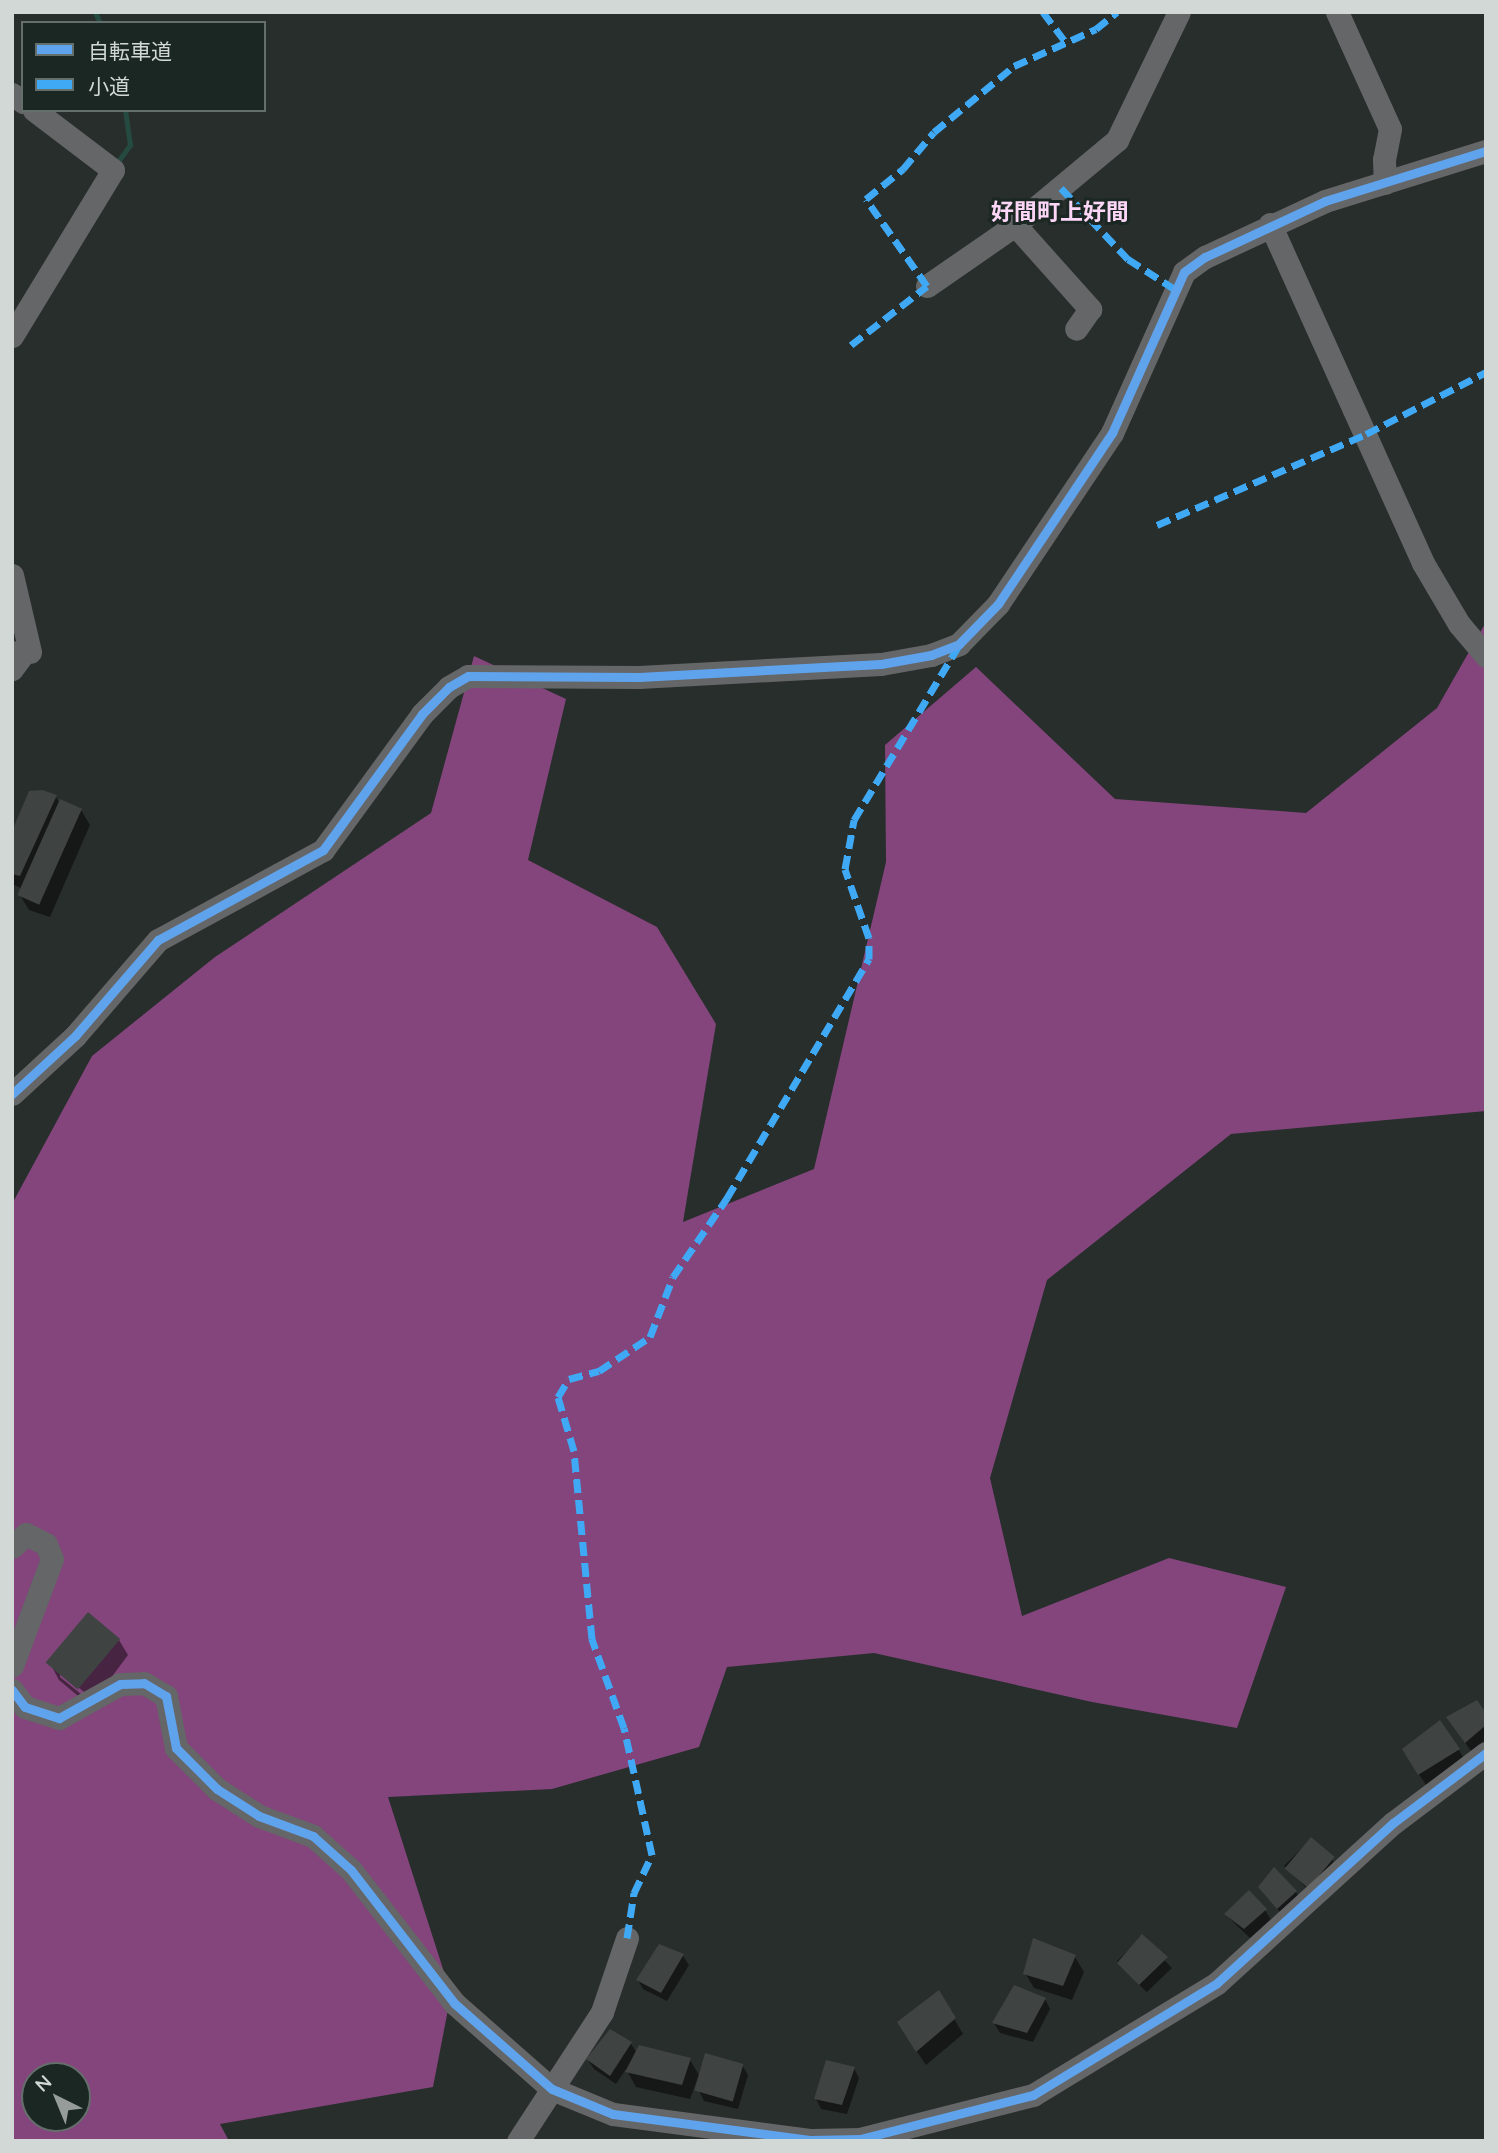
<!DOCTYPE html>
<html>
<head>
<meta charset="utf-8">
<style>
  body { margin:0 }
  #map { position:relative; width:1498px; height:2153px; overflow:hidden; background:#282e2c; font-family:Quicksand,"Noto Sans JP",sans-serif }
  div>[style] { position:absolute }
  .forest>* { inset:0; background:#83457c }
  .shadow>* { inset:0; background:#0007; transform-origin:0 0 }
  .stream>* { height:5px; margin:-2.5px; padding:0 2.5px; transform-origin:2.5px; border-radius:2.5px; background:#254b41 }
  .building>* { inset:0; background:#3f4442; transform-origin:0 0 }
  .minor>* { height:23px; margin:-11.5px; padding:0 11.5px; transform-origin:11.5px; border-radius:11.5px; background:#656667 }
  .quiet>* { height:7px; margin-top:-3.5px; transform-origin:0; background:repeating-linear-gradient(90deg,#3fa9f5 0 14px,transparent 0 21px) }
  .cycleway>* { height:9px; margin:-4.5px; padding:0 4.5px; transform-origin:4.5px; border-radius:4.5px; background:#60a3ed }
  span { translate:-50% -50%; white-space:nowrap; text-align:center; line-height:1.15; -webkit-text-stroke:6px #1b2723; paint-order:stroke }
  .quarter-label { font-size:23px; color:#fcd6f6; font-weight:700 }
  .frame { position:absolute; inset:0; border:14px solid #d1d8d6; pointer-events:none }
  .legend { position:absolute; left:21px; top:21px; width:245px; height:91px; box-sizing:border-box; background:#1b2723; border:2px solid #646e6b; margin:0; padding:9px 12px; list-style:none; font-size:21px; color:#d1d8d6 }
  .legend li { display:flex; align-items:center; gap:14px; height:35px }
  .legend b { width:35px; border:2px solid #646e6b }
  .north { position:absolute; left:21px; top:2062px; width:70px; height:70px; box-sizing:border-box; background:#1b2723; border:2px solid #646e6b; border-radius:50%; rotate:317deg; font-size:19px; font-weight:700; line-height:28px; text-align:center; color:#d1d8d6 }
  .north::after { content:''; display:block; margin:auto; width:24px; height:32px; background:#969c9a; clip-path:polygon(50% 0,100% 100%,50% 72%,0 100%) }
</style>
</head>
<body>
<div id="map">
  <div class="forest">
    <div style="clip-path:polygon(evenodd,1486px 622px,1486px 1111px,1231px 1134px,1047px 1280px,990px 1478px,1022px 1616px,1169px 1558px,1286px 1587px,1237px 1728px,1092px 1702px,874px 1653px,727px 1667px,699px 1747px,552px 1789px,388px 1797px,451px 1994px,433px 2087px,220px 2124px,229px 2141px,12px 2141px,12px 1204px,92px 1056px,215px 957px,431px 813px,474px 656px,566px 699px,528px 860px,657px 927px,716px 1024px,683px 1222px,814px 1169px,886px 862px,885px 745px,976px 667px,1115px 799px,1306px 813px,1437px 708px,1486px 622px,35px 2076px,77px 2076px,77px 2118px,35px 2118px,35px 2076px)"></div>
  </div>
  <div class="shadow">
    <div style="clip-path:polygon(56px 797px,60px 804px,81px 810px,90px 825px,50px 917px,29px 910px,20px 895px,23px 889px,12px 884px,12px 833px)"></div>
    <div style="clip-path:polygon(evenodd,119px 1640px,128px 1655px,90px 1706px,59px 1680px,51px 1665px,119px 1640px,60px 1672px,89px 1696px,87px 1699px,60px 1677px,60px 1672px)"></div>
    <div style="clip-path:polygon(1486px 1716px,1486px 1739px,1471px 1751px,1448px 1718px)"></div>
    <div style="clip-path:polygon(1459px 1750px,1467px 1764px,1428px 1788px,1413px 1765px)"></div>
    <div style="left:1311px;top:1839px;width:41px;height:38px;rotate:45deg"></div>
    <div style="clip-path:polygon(1260px 1888px,1296px 1892px,1302px 1901px,1284px 1917px)"></div>
    <div style="clip-path:polygon(1265px 1910px,1271px 1920px,1250px 1938px,1226px 1915px)"></div>
    <div style="left:1142px;top:1937px;width:43px;height:35px;rotate:46deg"></div>
    <div style="clip-path:polygon(659px 1946px,683px 1956px,689px 1965px,667px 2001px,643px 1989px,638px 1980px)"></div>
    <div style="clip-path:polygon(1075px 1957px,1084px 1972px,1072px 2000px,1034px 1988px,1025px 1973px)"></div>
    <div style="clip-path:polygon(939px 1993px,963px 2034px,926px 2065px,908px 2038px)"></div>
    <div style="clip-path:polygon(1045px 1999px,1050px 2009px,1033px 2042px,1000px 2033px,994px 2023px)"></div>
    <div style="clip-path:polygon(610px 2032px,631px 2044px,637px 2053px,690px 2060px,699px 2075px,690px 2099px,636px 2087px,626px 2069px,616px 2084px,594px 2069px,588px 2060px)"></div>
    <div style="clip-path:polygon(742px 2065px,748px 2075px,738px 2109px,704px 2101px,699px 2091px)"></div>
    <div style="clip-path:polygon(854px 2068px,859px 2078px,847px 2114px,821px 2109px,816px 2099px)"></div>
  </div>
  <div class="stream">
    <div style="left:95px;top:12px;width:12px;rotate:66deg"></div>
    <div style="left:119px;top:160px;width:19px;rotate:-54deg"></div>
    <div style="left:130px;top:145px;width:35px;rotate:-98deg"></div>
  </div>
  <div class="building">
    <div style="clip-path:polygon(42px 790px,57px 795px,20px 876px,12px 874px,12px 831px,29px 791px)"></div>
    <div style="left:60px;top:799px;width:24px;height:105px;rotate:24deg"></div>
    <div style="left:88px;top:1612px;width:42px;height:66px;rotate:40deg"></div>
    <div style="clip-path:polygon(1477px 1700px,1486px 1713px,1486px 1725px,1465px 1743px,1446px 1717px)"></div>
    <div style="clip-path:polygon(1440px 1720px,1460px 1749px,1418px 1775px,1402px 1749px)"></div>
    <div style="left:1311px;top:1837px;width:31px;height:41px;rotate:40deg"></div>
    <div style="clip-path:polygon(1274px 1867px,1297px 1891px,1277px 1909px,1258px 1887px)"></div>
    <div style="clip-path:polygon(1249px 1890px,1267px 1909px,1244px 1929px,1224px 1914px)"></div>
    <div style="clip-path:polygon(1142px 1934px,1168px 1957px,1139px 1985px,1117px 1963px)"></div>
    <div style="clip-path:polygon(1033px 1938px,1076px 1955px,1063px 1986px,1023px 1974px)"></div>
    <div style="clip-path:polygon(659px 1944px,684px 1954px,661px 1993px,636px 1980px)"></div>
    <div style="clip-path:polygon(1014px 1985px,1046px 1998px,1027px 2033px,992px 2023px)"></div>
    <div style="clip-path:polygon(939px 1990px,956px 2018px,916px 2052px,897px 2022px)"></div>
    <div style="clip-path:polygon(610px 2029px,632px 2042px,610px 2076px,586px 2059px)"></div>
    <div style="clip-path:polygon(639px 2045px,691px 2058px,682px 2085px,625px 2072px)"></div>
    <div style="left:705px;top:2053px;width:40px;height:39px;rotate:16deg"></div>
    <div style="clip-path:polygon(826px 2060px,855px 2067px,842px 2105px,814px 2099px)"></div>
  </div>
  <div class="minor">
    <div style="left:1337px;top:12px;width:128px;rotate:65.6deg"></div>
    <div style="left:1390px;top:129px;width:31px;rotate:101deg"></div>
    <div style="left:1384px;top:159px;width:24px;rotate:88deg"></div>
    <div style="left:12px;top:94px;width:14px;rotate:36deg"></div>
    <div style="left:1270px;top:224px;width:372px;rotate:65.7deg"></div>
    <div style="left:1423px;top:563px;width:71px;rotate:59.5deg"></div>
    <div style="left:1459px;top:624px;width:42px;rotate:49.8deg"></div>
    <div style="left:1015px;top:225px;width:113px;rotate:48.2deg"></div>
    <div style="left:1090px;top:309px;width:24px;rotate:125deg"></div>
    <div style="left:927px;top:286px;width:107px;rotate:-34.7deg"></div>
    <div style="left:1015px;top:225px;width:133px;rotate:-39.8deg"></div>
    <div style="left:1117px;top:140px;width:142px;rotate:-64.2deg"></div>
    <div style="left:12px;top:336px;width:194px;rotate:-58.7deg"></div>
    <div style="left:113px;top:170px;width:99px;rotate:-142.8deg"></div>
    <div style="left:12px;top:575px;width:79px;rotate:76.8deg"></div>
    <div style="left:12px;top:652px;width:10px;rotate:37deg"></div>
    <div style="left:20px;top:658px;width:14px;rotate:126deg"></div>
    <div style="left:12px;top:1094px;width:86px;rotate:-42.6deg"></div>
    <div style="left:75px;top:1036px;width:127px;rotate:-49.2deg"></div>
    <div style="left:158px;top:940px;width:188px;rotate:-28.6deg"></div>
    <div style="left:323px;top:850px;width:168px;rotate:-53.9deg"></div>
    <div style="left:422px;top:714px;width:38px;rotate:-45deg"></div>
    <div style="left:449px;top:687px;width:22px;rotate:-30deg"></div>
    <div style="left:468px;top:676px;width:171px;rotate:0.3deg"></div>
    <div style="left:639px;top:677px;width:242px;rotate:-3.1deg"></div>
    <div style="left:881px;top:664px;width:51px;rotate:-10.2deg"></div>
    <div style="left:931px;top:655px;width:30px;rotate:-21deg"></div>
    <div style="left:959px;top:644px;width:56px;rotate:-45.7deg"></div>
    <div style="left:998px;top:604px;width:206px;rotate:-56.3deg"></div>
    <div style="left:1112px;top:433px;width:176px;rotate:-65.9deg"></div>
    <div style="left:1184px;top:272px;width:26px;rotate:-36deg"></div>
    <div style="left:1205px;top:257px;width:132px;rotate:-25deg"></div>
    <div style="left:1325px;top:201px;width:169px;rotate:-17.3deg"></div>
    <div style="left:12px;top:1547px;width:19px;rotate:-43deg"></div>
    <div style="left:26px;top:1534px;width:22px;rotate:27deg"></div>
    <div style="left:46px;top:1544px;width:16px;rotate:68deg"></div>
    <div style="left:52px;top:1559px;width:114px;rotate:110.5deg"></div>
    <div style="left:12px;top:1690px;width:21px;rotate:53deg"></div>
    <div style="left:25px;top:1707px;width:36px;rotate:18deg"></div>
    <div style="left:59px;top:1718px;width:70px;rotate:-29.1deg"></div>
    <div style="left:120px;top:1684px;width:24px;rotate:-2deg"></div>
    <div style="left:144px;top:1683px;width:26px;rotate:31deg"></div>
    <div style="left:166px;top:1696px;width:53px;rotate:79.1deg"></div>
    <div style="left:176px;top:1748px;width:58px;rotate:45deg"></div>
    <div style="left:217px;top:1789px;width:50px;rotate:32.7deg"></div>
    <div style="left:259px;top:1816px;width:58px;rotate:20.3deg"></div>
    <div style="left:313px;top:1836px;width:51px;rotate:41.8deg"></div>
    <div style="left:351px;top:1870px;width:168px;rotate:52.2deg"></div>
    <div style="left:454px;top:2003px;width:130px;rotate:41.3deg"></div>
    <div style="left:552px;top:2089px;width:66px;rotate:22.3deg"></div>
    <div style="left:613px;top:2114px;width:200px;rotate:7.5deg"></div>
    <div style="left:811px;top:2140px;width:49px;rotate:-1.2deg"></div>
    <div style="left:860px;top:2139px;width:179px;rotate:-14.3deg"></div>
    <div style="left:1033px;top:2095px;width:215px;rotate:-31.3deg"></div>
    <div style="left:1217px;top:1983px;width:238px;rotate:-42.3deg"></div>
    <div style="left:1393px;top:1823px;width:116px;rotate:-37deg"></div>
    <div style="left:518px;top:2141px;width:154px;rotate:-56.9deg"></div>
    <div style="left:602px;top:2012px;width:78px;rotate:-71.3deg"></div>
  </div>
  <div class="quiet">
    <div style="left:1043px;top:12px;width:36px;rotate:53deg"></div>
    <div style="left:1061px;top:188px;width:98px;rotate:46.7deg"></div>
    <div style="left:1128px;top:259px;width:54px;rotate:32.8deg"></div>
    <div style="left:851px;top:345px;width:96px;rotate:-37.8deg"></div>
    <div style="left:927px;top:286px;width:106px;rotate:-125deg"></div>
    <div style="left:866px;top:199px;width:48px;rotate:-39deg"></div>
    <div style="left:903px;top:169px;width:48px;rotate:-50deg"></div>
    <div style="left:934px;top:132px;width:104px;rotate:-39.5deg"></div>
    <div style="left:1014px;top:66px;width:90px;rotate:-24.3deg"></div>
    <div style="left:1096px;top:29px;width:27px;rotate:-39deg"></div>
    <div style="left:1157px;top:525px;width:228px;rotate:-23.5deg"></div>
    <div style="left:1366px;top:434px;width:135px;rotate:-27.3deg"></div>
    <div style="left:627px;top:1938px;width:46px;rotate:-81.2deg"></div>
    <div style="left:634px;top:1893px;width:42px;rotate:-64.7deg"></div>
    <div style="left:652px;top:1855px;width:130px;rotate:-102.4deg"></div>
    <div style="left:624px;top:1728px;width:95px;rotate:-109.8deg"></div>
    <div style="left:592px;top:1639px;width:189px;rotate:-95.5deg"></div>
    <div style="left:574px;top:1451px;width:56px;rotate:-106.5deg"></div>
    <div style="left:558px;top:1397px;width:21px;rotate:-59deg"></div>
    <div style="left:569px;top:1379px;width:31px;rotate:-15deg"></div>
    <div style="left:599px;top:1371px;width:61px;rotate:-33.7deg"></div>
    <div style="left:650px;top:1337px;width:64px;rotate:-69deg"></div>
    <div style="left:673px;top:1277px;width:96px;rotate:-55.6deg"></div>
    <div style="left:727px;top:1198px;width:278px;rotate:-59.3deg"></div>
    <div style="left:869px;top:959px;width:21px;rotate:-90deg"></div>
    <div style="left:869px;top:938px;width:73px;rotate:-109.2deg"></div>
    <div style="left:845px;top:869px;width:50px;rotate:-79.6deg"></div>
    <div style="left:854px;top:820px;width:204px;rotate:-59deg"></div>
  </div>
  <div class="cycleway">
    <div style="left:12px;top:1094px;width:86px;rotate:-42.6deg"></div>
    <div style="left:75px;top:1036px;width:127px;rotate:-49.2deg"></div>
    <div style="left:158px;top:940px;width:188px;rotate:-28.6deg"></div>
    <div style="left:323px;top:850px;width:168px;rotate:-53.9deg"></div>
    <div style="left:422px;top:714px;width:38px;rotate:-45deg"></div>
    <div style="left:449px;top:687px;width:22px;rotate:-30deg"></div>
    <div style="left:468px;top:676px;width:171px;rotate:0.3deg"></div>
    <div style="left:639px;top:677px;width:242px;rotate:-3.1deg"></div>
    <div style="left:881px;top:664px;width:51px;rotate:-10.2deg"></div>
    <div style="left:931px;top:655px;width:30px;rotate:-21deg"></div>
    <div style="left:959px;top:644px;width:56px;rotate:-45.7deg"></div>
    <div style="left:998px;top:604px;width:206px;rotate:-56.3deg"></div>
    <div style="left:1112px;top:433px;width:176px;rotate:-65.9deg"></div>
    <div style="left:1184px;top:272px;width:26px;rotate:-36deg"></div>
    <div style="left:1205px;top:257px;width:132px;rotate:-25deg"></div>
    <div style="left:1325px;top:201px;width:169px;rotate:-17.3deg"></div>
    <div style="left:12px;top:1690px;width:21px;rotate:53deg"></div>
    <div style="left:25px;top:1707px;width:36px;rotate:18deg"></div>
    <div style="left:59px;top:1718px;width:70px;rotate:-29.1deg"></div>
    <div style="left:120px;top:1684px;width:24px;rotate:-2deg"></div>
    <div style="left:144px;top:1683px;width:26px;rotate:31deg"></div>
    <div style="left:166px;top:1696px;width:53px;rotate:79.1deg"></div>
    <div style="left:176px;top:1748px;width:58px;rotate:45deg"></div>
    <div style="left:217px;top:1789px;width:50px;rotate:32.7deg"></div>
    <div style="left:259px;top:1816px;width:58px;rotate:20.3deg"></div>
    <div style="left:313px;top:1836px;width:51px;rotate:41.8deg"></div>
    <div style="left:351px;top:1870px;width:168px;rotate:52.2deg"></div>
    <div style="left:454px;top:2003px;width:130px;rotate:41.3deg"></div>
    <div style="left:552px;top:2089px;width:66px;rotate:22.3deg"></div>
    <div style="left:613px;top:2114px;width:200px;rotate:7.5deg"></div>
    <div style="left:811px;top:2140px;width:49px;rotate:-1.2deg"></div>
    <div style="left:860px;top:2139px;width:179px;rotate:-14.3deg"></div>
    <div style="left:1033px;top:2095px;width:215px;rotate:-31.3deg"></div>
    <div style="left:1217px;top:1983px;width:238px;rotate:-42.3deg"></div>
    <div style="left:1393px;top:1823px;width:116px;rotate:-37deg"></div>
  </div>
  <div class="quarter-label">
    <span style="left:1060px;top:212px">好間町上好間</span>
  </div>
  <div class="frame"></div>
  <ul class="legend">
  <li><b style="height:9px;background:#60a3ed"></b>自転車道</li>
  <li><b style="height:9px;background:#3fa9f5"></b>小道</li>
  </ul>
  <div class="north">N</div>
</div>
</body>
</html>
